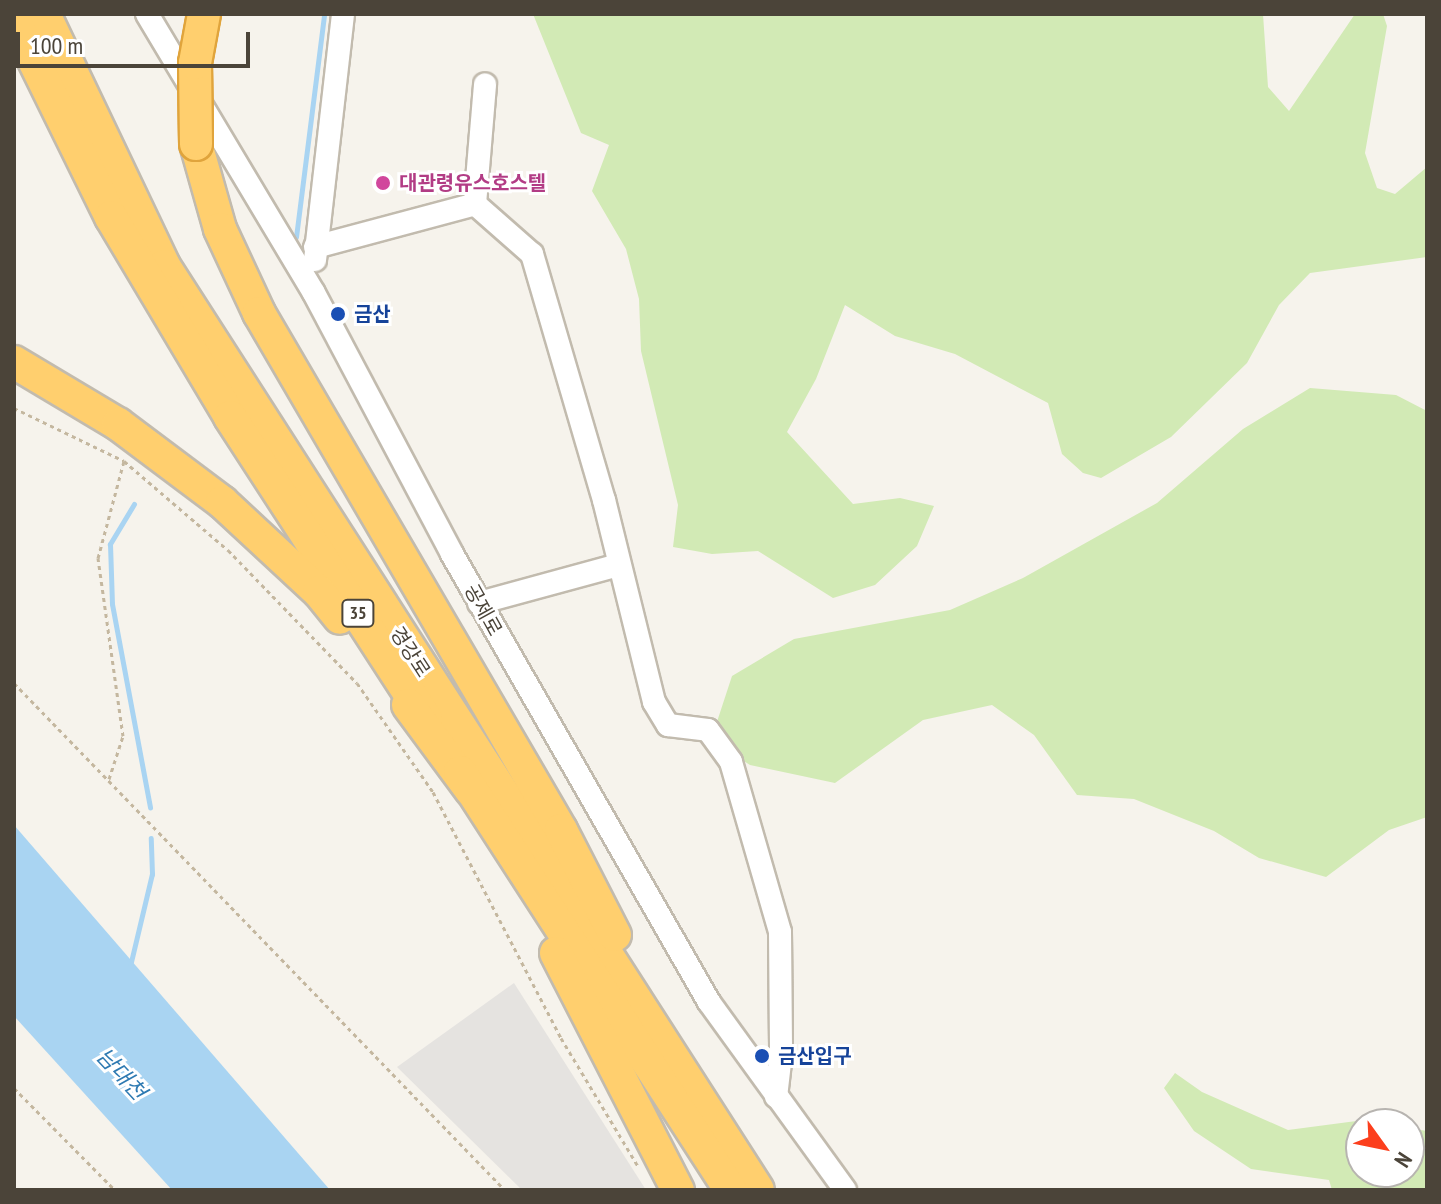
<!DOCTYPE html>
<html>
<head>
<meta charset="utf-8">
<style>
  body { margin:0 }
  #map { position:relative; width:1441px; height:1204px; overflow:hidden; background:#f6f3ec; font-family:"PT Sans Narrow","Noto Sans KR",sans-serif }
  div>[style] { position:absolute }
  .green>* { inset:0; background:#d2eab5 }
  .parking>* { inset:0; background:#e5e3e0 }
  .water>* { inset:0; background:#a9d4f2 }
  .stream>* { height:5px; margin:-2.5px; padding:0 2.5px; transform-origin:2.5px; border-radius:2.5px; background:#a9d4f2 }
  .path>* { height:3px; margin-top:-1.5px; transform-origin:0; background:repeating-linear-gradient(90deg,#c4b79f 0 4px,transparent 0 8px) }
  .roads { filter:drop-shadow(2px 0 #c2bbae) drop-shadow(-2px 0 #c2bbae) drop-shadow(0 2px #c2bbae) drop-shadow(0 -2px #c2bbae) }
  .minor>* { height:22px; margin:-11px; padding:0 11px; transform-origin:11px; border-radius:11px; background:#fff }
  .highway>* { height:32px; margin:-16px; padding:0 16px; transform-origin:16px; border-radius:16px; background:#ffcf6e }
  .bridges { filter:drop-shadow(2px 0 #e0a43c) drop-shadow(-2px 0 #e0a43c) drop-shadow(0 2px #e0a43c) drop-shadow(0 -2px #e0a43c) }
  .highway-bridge>* { height:32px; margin:-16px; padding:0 16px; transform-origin:16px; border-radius:16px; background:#ffcf6e }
  .dots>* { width:22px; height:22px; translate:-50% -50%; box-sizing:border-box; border:4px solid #fff; border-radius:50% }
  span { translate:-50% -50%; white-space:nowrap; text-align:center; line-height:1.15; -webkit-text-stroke:6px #fff; paint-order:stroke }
  .shield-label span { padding:2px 6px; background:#fff; border:2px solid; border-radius:6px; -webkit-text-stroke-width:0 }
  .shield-label { font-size:18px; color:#4b4439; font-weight:700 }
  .hotel-label { font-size:20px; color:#b23c85; font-weight:700 }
  .left { translate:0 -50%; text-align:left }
  .transit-label { font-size:20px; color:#164399; font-weight:700 }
  .street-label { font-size:20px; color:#4b4439 }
  .water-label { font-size:22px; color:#2e7ab2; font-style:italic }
  .frame { position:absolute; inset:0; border:16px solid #4b4439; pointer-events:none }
  .north { position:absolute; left:1345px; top:1108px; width:80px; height:80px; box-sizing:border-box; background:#fff; border:2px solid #b7b4b0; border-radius:50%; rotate:123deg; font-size:22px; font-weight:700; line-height:32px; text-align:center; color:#4b4439 }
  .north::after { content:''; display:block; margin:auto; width:28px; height:36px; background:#fc3f1d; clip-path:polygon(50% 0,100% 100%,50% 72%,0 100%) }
  .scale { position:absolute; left:16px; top:32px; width:234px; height:36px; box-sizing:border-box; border:4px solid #4b4439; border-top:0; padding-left:10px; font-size:24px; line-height:28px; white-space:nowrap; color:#4b4439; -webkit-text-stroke:6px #fff; paint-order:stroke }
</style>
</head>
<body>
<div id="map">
  <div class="green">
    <div style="clip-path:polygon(533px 14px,1263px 14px,1268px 87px,1289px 111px,1355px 14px,1383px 14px,1387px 26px,1365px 153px,1377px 188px,1395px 194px,1427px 167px,1427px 257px,1310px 273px,1279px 305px,1247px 363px,1171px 437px,1101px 478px,1083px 473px,1062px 454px,1048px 403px,955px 354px,895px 336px,845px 305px,816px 379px,787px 432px,853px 504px,900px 498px,934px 506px,917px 546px,875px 585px,833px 598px,758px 551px,712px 554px,673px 547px,678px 505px,641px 351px,639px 299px,626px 249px,592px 191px,609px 145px,581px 133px)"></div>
    <div style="clip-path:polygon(1310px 388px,1396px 395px,1427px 411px,1427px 817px,1389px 830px,1326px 877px,1259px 858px,1214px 831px,1134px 799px,1077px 795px,1034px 735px,992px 705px,923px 720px,835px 783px,750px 765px,711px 740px,732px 676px,794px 639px,950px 610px,1023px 578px,1157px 503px,1243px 429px)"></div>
    <div style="clip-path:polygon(1175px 1073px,1202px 1092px,1288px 1130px,1364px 1120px,1386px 1124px,1361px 1124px,1361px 1172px,1409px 1172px,1409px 1128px,1427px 1131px,1427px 1190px,1332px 1190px,1329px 1180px,1251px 1169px,1194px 1131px,1164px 1088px)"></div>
  </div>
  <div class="parking">
    <div style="clip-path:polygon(514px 983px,646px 1190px,522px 1190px,397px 1067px)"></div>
  </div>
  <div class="water">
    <div style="clip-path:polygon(14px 825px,330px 1190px,172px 1190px,14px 1016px)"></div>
  </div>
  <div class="stream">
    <div style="left:296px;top:237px;width:225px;rotate:-82.8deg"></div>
    <div style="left:134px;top:504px;width:47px;rotate:121deg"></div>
    <div style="left:110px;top:544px;width:60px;rotate:88.1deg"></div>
    <div style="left:112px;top:604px;width:207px;rotate:79.4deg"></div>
    <div style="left:130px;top:966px;width:95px;rotate:-76.6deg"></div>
    <div style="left:152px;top:874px;width:36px;rotate:-92deg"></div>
  </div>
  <div class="path">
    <div style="left:14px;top:408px;width:122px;rotate:25.7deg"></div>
    <div style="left:124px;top:461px;width:137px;rotate:40.6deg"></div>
    <div style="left:228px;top:550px;width:185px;rotate:45.9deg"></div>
    <div style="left:357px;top:683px;width:133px;rotate:55.1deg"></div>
    <div style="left:433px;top:792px;width:277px;rotate:62.5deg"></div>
    <div style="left:561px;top:1038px;width:149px;rotate:59deg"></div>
    <div style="left:14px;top:683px;width:706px;rotate:45.92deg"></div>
    <div style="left:109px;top:779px;width:45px;rotate:-72deg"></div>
    <div style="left:123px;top:736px;width:180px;rotate:-98deg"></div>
    <div style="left:98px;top:558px;width:100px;rotate:-75deg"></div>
    <div style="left:14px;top:1088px;width:144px;rotate:45.3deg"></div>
  </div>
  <div class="roads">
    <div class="minor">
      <div style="left:147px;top:14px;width:325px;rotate:59.1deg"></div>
      <div style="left:314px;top:293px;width:295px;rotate:62.1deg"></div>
      <div style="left:452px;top:554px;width:516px;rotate:60.16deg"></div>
      <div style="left:709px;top:1002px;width:232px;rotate:54.1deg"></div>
      <div style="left:475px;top:204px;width:120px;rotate:-85.2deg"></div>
      <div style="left:315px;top:247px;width:166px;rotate:-15deg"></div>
      <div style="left:475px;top:204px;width:76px;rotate:41.3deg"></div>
      <div style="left:532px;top:254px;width:256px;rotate:73.7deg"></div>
      <div style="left:604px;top:500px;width:208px;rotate:76.1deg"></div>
      <div style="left:654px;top:702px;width:27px;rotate:59deg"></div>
      <div style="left:668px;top:725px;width:40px;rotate:7.1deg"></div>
      <div style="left:708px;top:730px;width:39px;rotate:54deg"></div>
      <div style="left:731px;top:762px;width:177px;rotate:73.9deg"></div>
      <div style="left:780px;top:932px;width:122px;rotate:89.5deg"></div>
      <div style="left:781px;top:1054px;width:43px;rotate:96.6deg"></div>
      <div style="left:315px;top:260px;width:248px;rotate:-83.5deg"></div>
      <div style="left:479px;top:603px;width:145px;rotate:-15.2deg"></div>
    </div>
    <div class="highway">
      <div style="left:44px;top:14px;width:279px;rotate:64.5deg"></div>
      <div style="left:164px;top:266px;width:1098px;rotate:57.26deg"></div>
      <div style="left:14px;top:20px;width:220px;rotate:63.8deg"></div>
      <div style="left:111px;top:217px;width:233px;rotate:59.2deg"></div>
      <div style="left:230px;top:417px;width:360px;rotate:57deg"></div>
      <div style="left:196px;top:144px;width:88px;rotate:74.2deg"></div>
      <div style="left:220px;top:229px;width:93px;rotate:65.1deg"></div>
      <div style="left:259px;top:313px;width:599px;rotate:59.71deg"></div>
      <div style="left:561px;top:830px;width:118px;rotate:62.8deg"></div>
      <div style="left:14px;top:362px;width:121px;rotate:30.8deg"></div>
      <div style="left:118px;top:424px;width:130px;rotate:36.9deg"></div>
      <div style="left:222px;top:502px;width:132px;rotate:42.9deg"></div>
      <div style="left:319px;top:592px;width:33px;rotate:51deg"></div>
      <div style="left:408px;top:705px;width:106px;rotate:53.5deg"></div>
      <div style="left:460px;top:772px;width:498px;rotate:57.1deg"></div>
      <div style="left:556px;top:953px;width:267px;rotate:62.8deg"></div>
    </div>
  </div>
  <div class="bridges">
    <div class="highway-bridge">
      <div style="left:196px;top:144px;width:81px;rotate:-90.7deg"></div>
      <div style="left:195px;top:63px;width:50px;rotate:-79.6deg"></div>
    </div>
  </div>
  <div class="dots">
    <div style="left:383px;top:183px;background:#d1479c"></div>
    <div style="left:338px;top:314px;background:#1a4fb4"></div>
    <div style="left:762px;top:1056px;background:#1a4fb4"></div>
  </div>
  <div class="shield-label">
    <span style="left:358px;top:613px">35</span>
  </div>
  <div class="hotel-label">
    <span class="left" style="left:399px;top:183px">대관령유스호스텔</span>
  </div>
  <div class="transit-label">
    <span class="left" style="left:354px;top:314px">금산</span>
    <span class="left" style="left:778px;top:1056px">금산입구</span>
  </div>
  <div class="street-label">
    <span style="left:483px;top:610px;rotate:61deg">공제로</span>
    <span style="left:410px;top:652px;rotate:57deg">경강로</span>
  </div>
  <div class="water-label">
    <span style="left:121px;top:1074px;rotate:47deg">남대천</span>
  </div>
  <div class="frame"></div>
  <div class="north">N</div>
  <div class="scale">100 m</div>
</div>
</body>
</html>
